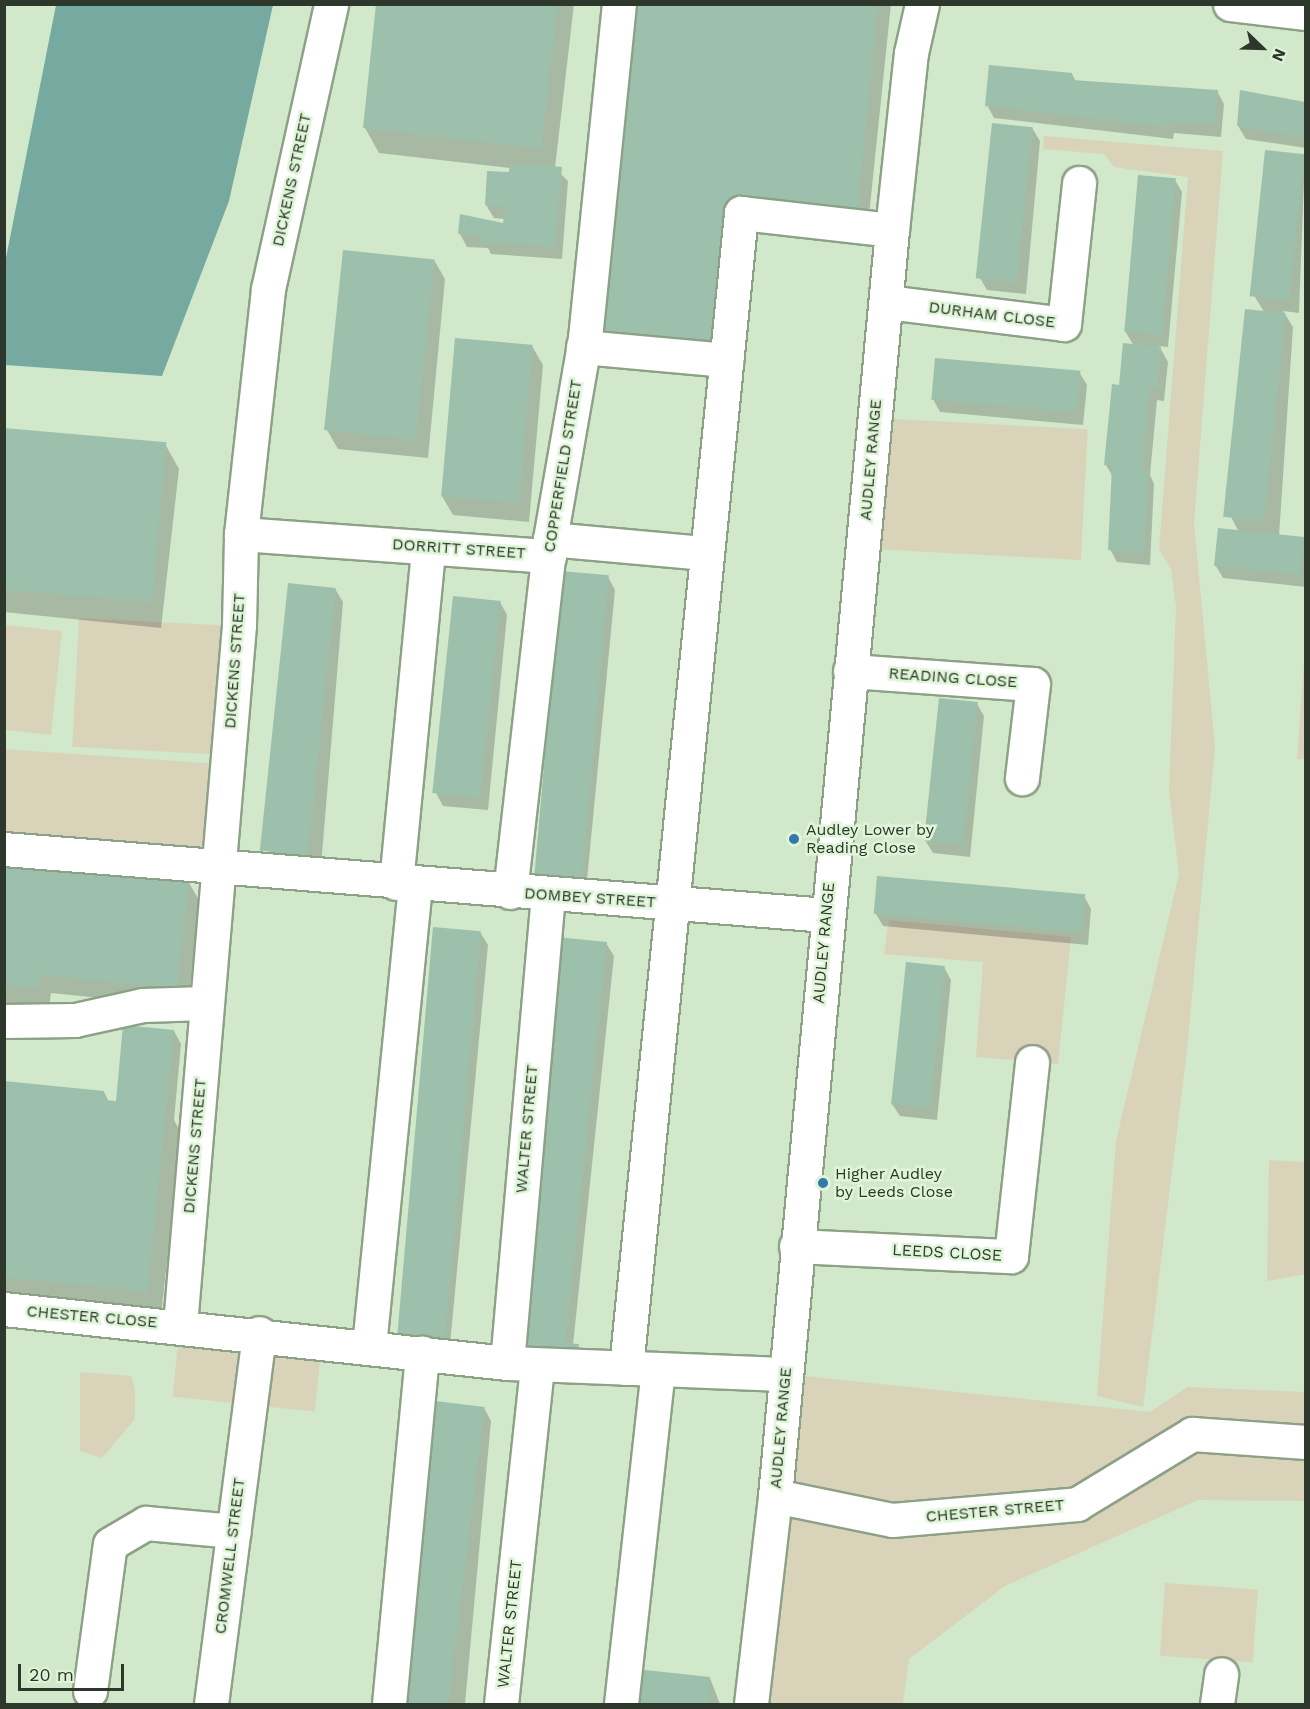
<!DOCTYPE html>
<html>
<head>
<meta charset="utf-8">
<style>
  body { margin:0 }
  #map { position:relative; width:1310px; height:1709px; overflow:hidden; background:#d1e8cb; font-family:"Work Sans",sans-serif }
  div>[style] { position:absolute }
  .green>* { inset:0; background:#d9d3ba; transform-origin:0 0 }
  .water>* { inset:0; background:#76aaa0 }
  .shadow>* { inset:0; background:#0003 }
  .building>* { inset:0; background:#9dc0ac; transform-origin:0 0 }
  .roads { filter:drop-shadow(2px 0 #8ca186) drop-shadow(-2px 0 #8ca186) drop-shadow(0 2px #8ca186) drop-shadow(0 -2px #8ca186) }
  .minor>* { height:33px; margin:-16.5px; padding:0 16.5px; transform-origin:16.5px; border-radius:16.5px; background:#fff }
  .highway>* { height:33px; margin:-16.5px; padding:0 16.5px; transform-origin:16.5px; border-radius:16.5px; background:#fff }
  .dots>* { width:16px; height:16px; translate:-50% -50%; box-sizing:border-box; border:3px solid #def5d8; border-radius:50% }
  span { translate:-50% -50%; white-space:nowrap; text-align:center; line-height:1.15; -webkit-text-stroke:5px #def5d8; paint-order:stroke }
  .street-label { font-size:16px; color:#2e372b }
  .poi-label { font-size:16px; color:#2e372b }
  .left { translate:0 -50%; text-align:left }
  .frame { position:absolute; inset:0; border:6px solid #2e372b; pointer-events:none }
  .north { position:absolute; left:1232px; top:18px; width:60px; height:60px; -webkit-text-stroke:4px #def5d8; paint-order:stroke; rotate:113deg; font-size:16px; font-weight:700; line-height:24px; text-align:center; color:#2e372b }
  .north::after { content:''; display:block; margin:auto; width:21px; height:27px; background:#2e372b; clip-path:polygon(50% 0,100% 100%,50% 72%,0 100%) }
  .scale { position:absolute; left:18px; top:1664px; width:106px; height:27px; box-sizing:border-box; border:3px solid #2e372b; border-top:0; padding-left:8px; font-size:18px; line-height:21px; white-space:nowrap; color:#2e372b; -webkit-text-stroke:4px #def5d8; paint-order:stroke }
</style>
</head>
<body>
<div id="map">
  <div class="green">
    <div style="clip-path:polygon(1044px 136px,1223px 151px,1194px 523px,1215px 747px,1187px 1050px,1143px 1407px,1097px 1396px,1116px 1141px,1179px 874px,1169px 791px,1176px 607px,1171px 569px,1159px 549px,1188px 177px,1114px 167px,1104px 154px,1043px 149px)"></div>
    <div style="left:874px;top:418px;width:214px;height:131px;rotate:3deg"></div>
    <div style="left:79px;top:618px;width:160px;height:129px;rotate:3deg"></div>
    <div style="clip-path:polygon(5px 625px,62px 631px,51px 735px,5px 730px)"></div>
    <div style="clip-path:polygon(1305px 650px,1306px 759px,1297px 759px)"></div>
    <div style="left:4px;top:749px;width:219px;height:91px;rotate:4deg"></div>
    <div style="clip-path:polygon(889px 920px,1071px 937px,1058px 1064px,976px 1057px,983px 962px,884px 954px)"></div>
    <div style="clip-path:polygon(1269px 1160px,1305px 1162px,1306px 1274px,1267px 1281px)"></div>
    <div style="left:180px;top:1325px;width:143px;height:72px;rotate:6deg"></div>
    <div style="clip-path:polygon(80px 1372px,131px 1376px,135px 1388px,135px 1419px,102px 1458px,80px 1451px)"></div>
    <div style="clip-path:polygon(785px 1374px,1150px 1412px,1187px 1387px,1305px 1392px,1305px 1501px,1198px 1500px,1005px 1586px,909px 1659px,903px 1704px,753px 1704px)"></div>
    <div style="left:1165px;top:1583px;width:93px;height:73px;rotate:4deg"></div>
  </div>
  <div class="water">
    <div style="clip-path:polygon(56px 5px,273px 5px,229px 201px,162px 376px,5px 365px,5px 263px)"></div>
  </div>
  <div class="shadow">
    <div style="clip-path:polygon(377px 4px,574px 4px,555px 168px,568px 181px,562px 259px,491px 254px,488px 248px,467px 247px,460px 234px,505px 225px,505px 219px,494px 218px,486px 205px,511px 168px,379px 153px,365px 128px)"></div>
    <div style="clip-path:polygon(638px 4px,891px 4px,867px 235px,737px 222px,722px 367px)"></div>
    <div style="clip-path:polygon(1072px 74px,1076px 82px,1217px 91px,1224px 104px,1221px 137px,1174px 133px,1173px 139px,994px 118px,987px 105px)"></div>
    <div style="clip-path:polygon(1242px 92px,1306px 103px,1306px 148px,1246px 139px,1238px 126px)"></div>
    <div style="clip-path:polygon(1032px 128px,1040px 141px,1026px 294px,987px 290px,980px 278px)"></div>
    <div style="clip-path:polygon(1305px 155px,1299px 313px,1283px 311px,1293px 327px,1279px 536px,1306px 539px,1306px 587px,1223px 578px,1216px 566px,1239px 532px,1231px 517px,1264px 312px,1255px 297px)"></div>
    <div style="clip-path:polygon(1175px 180px,1182px 192px,1168px 347px,1159px 346px,1168px 362px,1164px 401px,1157px 400px,1150px 475px,1154px 484px,1150px 565px,1117px 562px,1110px 549px,1113px 477px,1106px 465px,1134px 346px,1125px 331px)"></div>
    <div style="clip-path:polygon(434px 260px,445px 279px,428px 458px,338px 449px,327px 430px)"></div>
    <div style="clip-path:polygon(532px 346px,543px 365px,529px 522px,453px 515px,442px 496px)"></div>
    <div style="clip-path:polygon(1079px 372px,1087px 385px,1083px 425px,940px 412px,933px 399px)"></div>
    <div style="clip-path:polygon(4px 429px,165px 444px,179px 469px,161px 628px,4px 612px)"></div>
    <div style="clip-path:polygon(608px 577px,615px 590px,586px 891px,543px 888px)"></div>
    <div style="clip-path:polygon(335px 589px,343px 602px,321px 866px,277px 863px,270px 851px)"></div>
    <div style="clip-path:polygon(500px 602px,507px 615px,488px 810px,443px 806px,436px 793px)"></div>
    <div style="clip-path:polygon(977px 704px,984px 716px,970px 857px,933px 853px,925px 840px)"></div>
    <div style="clip-path:polygon(4px 863px,188px 881px,199px 900px,188px 1007px,51px 993px,49px 1007px,4px 1003px)"></div>
    <div style="clip-path:polygon(1084px 896px,1091px 909px,1088px 945px,883px 926px,876px 914px)"></div>
    <div style="clip-path:polygon(480px 932px,488px 945px,449px 1355px,404px 1352px)"></div>
    <div style="clip-path:polygon(606px 943px,614px 956px,573px 1345px,585px 1358px,526px 1365px)"></div>
    <div style="clip-path:polygon(944px 967px,951px 980px,937px 1120px,900px 1116px,892px 1104px)"></div>
    <div style="clip-path:polygon(174px 1031px,181px 1044px,174px 1120px,181px 1133px,161px 1316px,4px 1300px,4px 1082px,104px 1092px,109px 1102px,117px 1103px)"></div>
    <div style="clip-path:polygon(436px 1403px,484px 1408px,491px 1421px,465px 1704px,410px 1704px)"></div>
    <div style="clip-path:polygon(710px 1678px,720px 1704px,633px 1704px)"></div>
  </div>
  <div class="building">
    <div style="clip-path:polygon(376px 4px,558px 4px,541px 149px,363px 128px)"></div>
    <div style="clip-path:polygon(637px 4px,878px 4px,857px 216px,727px 203px,712px 348px,603px 337px)"></div>
    <div style="clip-path:polygon(989px 65px,1072px 73px,1072px 80px,1218px 90px,1214px 125px,1167px 121px,1167px 127px,985px 106px)"></div>
    <div style="clip-path:polygon(1240px 90px,1305px 102px,1305px 138px,1237px 126px)"></div>
    <div style="left:992px;top:123px;width:41px;height:156px;rotate:6deg"></div>
    <div style="left:1265px;top:150px;width:40px;height:147px;rotate:6deg"></div>
    <div style="clip-path:polygon(510px 163px,562px 167px,555px 247px,482px 242px,482px 236px,458px 234px,460px 214px,503px 223px,505px 207px,485px 205px,487px 171px,509px 172px)"></div>
    <div style="left:1138px;top:175px;width:38px;height:157px;rotate:5deg"></div>
    <div style="left:343px;top:250px;width:92px;height:181px;rotate:6deg"></div>
    <div style="left:1245px;top:309px;width:41px;height:209px;rotate:6deg"></div>
    <div style="left:455px;top:338px;width:78px;height:159px;rotate:5deg"></div>
    <div style="clip-path:polygon(1123px 343px,1161px 347px,1157px 389px,1150px 388px,1142px 469px,1148px 470px,1144px 553px,1108px 550px,1112px 466px,1104px 465px,1112px 384px,1119px 385px)"></div>
    <div style="left:935px;top:358px;width:146px;height:42px;rotate:5deg"></div>
    <div style="left:4px;top:428px;width:163px;height:161px;rotate:5deg"></div>
    <div style="left:1218px;top:528px;width:87px;height:38px;rotate:6deg"></div>
    <div style="left:561px;top:571px;width:48px;height:305px;rotate:5deg"></div>
    <div style="left:288px;top:583px;width:48px;height:269px;rotate:6deg"></div>
    <div style="left:453px;top:596px;width:48px;height:198px;rotate:6deg"></div>
    <div style="left:939px;top:698px;width:39px;height:143px;rotate:6deg"></div>
    <div style="clip-path:polygon(4px 861px,189px 880px,177px 988px,40px 975px,39px 989px,4px 985px)"></div>
    <div style="left:877px;top:876px;width:209px;height:38px;rotate:5deg"></div>
    <div style="left:433px;top:927px;width:48px;height:414px;rotate:5deg"></div>
    <div style="clip-path:polygon(556px 937px,607px 942px,565px 1343px,579px 1344px,577px 1358px,518px 1352px)"></div>
    <div style="left:906px;top:962px;width:39px;height:143px;rotate:6deg"></div>
    <div style="clip-path:polygon(123px 1025px,174px 1030px,148px 1292px,4px 1277px,4px 1081px,104px 1091px,103px 1100px,116px 1101px)"></div>
    <div style="left:435px;top:1401px;width:50px;height:304px;rotate:7deg"></div>
    <div style="clip-path:polygon(636px 1669px,710px 1677px,708px 1704px,632px 1704px)"></div>
  </div>
  <div class="roads">
    <div class="minor">
      <div style="left:886px;top:302px;width:179px;rotate:7deg"></div>
      <div style="left:1064px;top:324px;width:142px;rotate:-83.9deg"></div>
      <div style="left:583px;top:347px;width:144px;rotate:5.2deg"></div>
      <div style="left:241px;top:534px;width:309px;rotate:4.1deg"></div>
      <div style="left:550px;top:539px;width:156px;rotate:5.2deg"></div>
      <div style="left:850px;top:671px;width:183px;rotate:4.1deg"></div>
      <div style="left:1033px;top:684px;width:95px;rotate:96.7deg"></div>
      <div style="left:4px;top:849px;width:825px;rotate:4.59deg"></div>
      <div style="left:396px;top:883px;width:337px;rotate:-84.5deg"></div>
      <div style="left:510px;top:892px;width:355px;rotate:-83.5deg"></div>
      <div style="left:550px;top:539px;width:204px;rotate:-80.1deg"></div>
      <div style="left:585px;top:338px;width:336px;rotate:-84.2deg"></div>
      <div style="left:4px;top:1021px;width:71px;rotate:-0.8deg"></div>
      <div style="left:75px;top:1020px;width:70px;rotate:-12.4deg"></div>
      <div style="left:143px;top:1005px;width:63px;rotate:-1.8deg"></div>
      <div style="left:796px;top:1246px;width:215px;rotate:2.7deg"></div>
      <div style="left:1011px;top:1256px;width:195px;rotate:-83.8deg"></div>
      <div style="left:4px;top:1309px;width:506px;rotate:6.13deg"></div>
      <div style="left:507px;top:1363px;width:278px;rotate:2.3deg"></div>
      <div style="left:180px;top:1325px;width:702px;rotate:-85.18deg"></div>
      <div style="left:239px;top:625px;width:91px;rotate:-88.7deg"></div>
      <div style="left:241px;top:534px;width:246px;rotate:-83.7deg"></div>
      <div style="left:268px;top:289px;width:292px;rotate:-77.5deg"></div>
      <div style="left:369px;top:1346px;width:464px;rotate:-84.3deg"></div>
      <div style="left:507px;top:1363px;width:471px;rotate:-85deg"></div>
      <div style="left:626px;top:1368px;width:1161px;rotate:-84.31deg"></div>
      <div style="left:741px;top:213px;width:152px;rotate:6.4deg"></div>
      <div style="left:775px;top:1496px;width:119px;rotate:11.6deg"></div>
      <div style="left:892px;top:1520px;width:186px;rotate:-4.9deg"></div>
      <div style="left:1077px;top:1504px;width:135px;rotate:-31.3deg"></div>
      <div style="left:1192px;top:1434px;width:114px;rotate:4deg"></div>
      <div style="left:90px;top:1691px;width:148px;rotate:-82.3deg"></div>
      <div style="left:110px;top:1544px;width:42px;rotate:-30.3deg"></div>
      <div style="left:146px;top:1523px;width:88px;rotate:5.2deg"></div>
      <div style="left:211px;top:1704px;width:374px;rotate:-82.6deg"></div>
      <div style="left:389px;top:1704px;width:353px;rotate:-84.6deg"></div>
      <div style="left:501px;top:1704px;width:341px;rotate:-83.9deg"></div>
      <div style="left:621px;top:1704px;width:337px;rotate:-83.7deg"></div>
      <div style="left:751px;top:1704px;width:209px;rotate:-83.4deg"></div>
      <div style="left:775px;top:1496px;width:1271px;rotate:-84.72deg"></div>
      <div style="left:892px;top:230px;width:178px;rotate:-83.9deg"></div>
      <div style="left:911px;top:53px;width:50px;rotate:-77.3deg"></div>
      <div style="left:1217px;top:1704px;width:30px;rotate:-82deg"></div>
    </div>
    <div class="highway">
      <div style="left:1230px;top:4px;width:77px;rotate:6.8deg"></div>
    </div>
  </div>
  <div class="dots">
    <div style="left:794px;top:839px;background:#3478ae"></div>
    <div style="left:823px;top:1183px;background:#3478ae"></div>
  </div>
  <div class="street-label">
    <span style="left:292px;top:180px;rotate:-78deg">DICKENS STREET</span>
    <span style="left:992px;top:315px;rotate:7deg">DURHAM CLOSE</span>
    <span style="left:871px;top:460px;rotate:-85deg">AUDLEY RANGE</span>
    <span style="left:563px;top:466px;rotate:-81deg">COPPERFIELD STREET</span>
    <span style="left:459px;top:549px;rotate:4deg">DORRITT STREET</span>
    <span style="left:235px;top:661px;rotate:-86deg">DICKENS STREET</span>
    <span style="left:953px;top:678px;rotate:4deg">READING CLOSE</span>
    <span style="left:590px;top:898px;rotate:4deg">DOMBEY STREET</span>
    <span style="left:824px;top:943px;rotate:-85deg">AUDLEY RANGE</span>
    <span style="left:527px;top:1129px;rotate:-85deg">WALTER STREET</span>
    <span style="left:195px;top:1146px;rotate:-85deg">DICKENS STREET</span>
    <span style="left:947px;top:1253px;rotate:3deg">LEEDS CLOSE</span>
    <span style="left:92px;top:1317px;rotate:5deg">CHESTER CLOSE</span>
    <span style="left:781px;top:1428px;rotate:-85deg">AUDLEY RANGE</span>
    <span style="left:995px;top:1511px;rotate:-5deg">CHESTER STREET</span>
    <span style="left:230px;top:1556px;rotate:-83deg">CROMWELL STREET</span>
    <span style="left:510px;top:1624px;rotate:-84deg">WALTER STREET</span>
  </div>
  <div class="poi-label">
    <span class="left" style="left:806px;top:839px">Audley Lower by<br>Reading Close</span>
    <span class="left" style="left:835px;top:1183px">Higher Audley<br>by Leeds Close</span>
  </div>
  <div class="frame"></div>
  <div class="north">N</div>
  <div class="scale">20 m</div>
</div>
</body>
</html>
